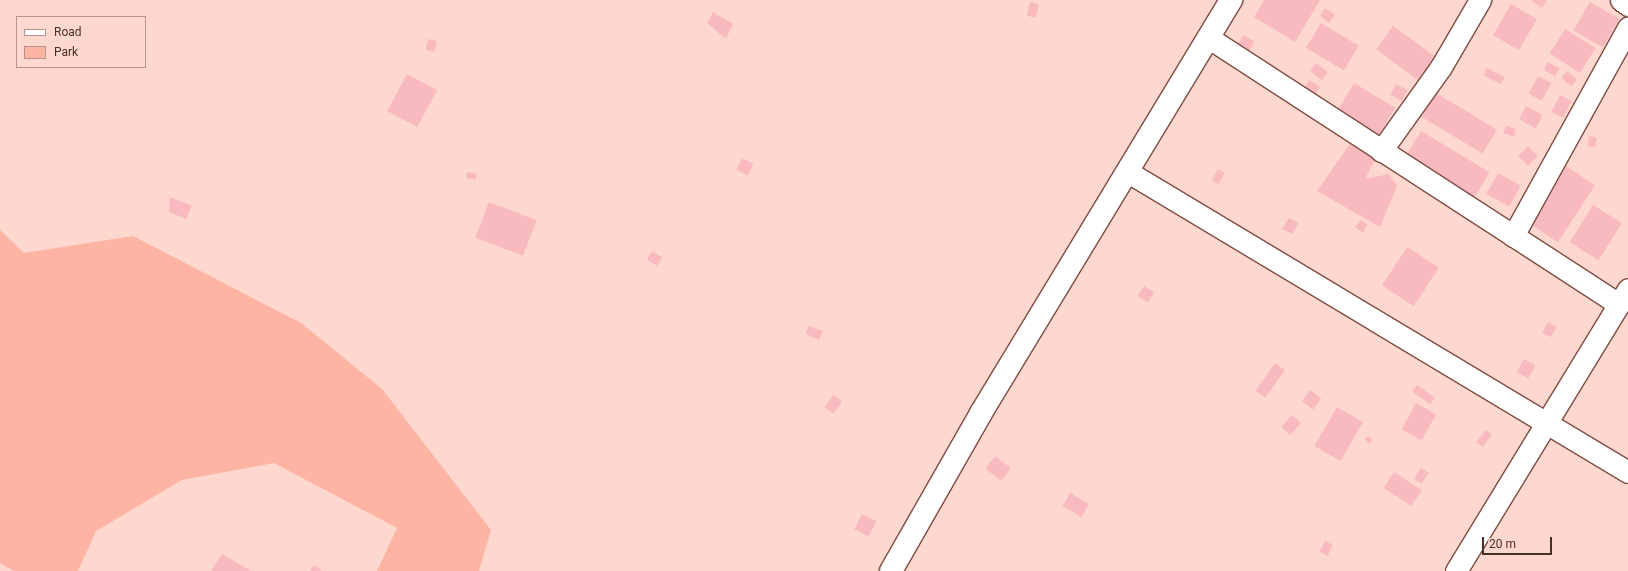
<!DOCTYPE html>
<html>
<head>
<meta charset="utf-8">
<style>
  body { margin:0 }
  #map { position:relative; width:1628px; height:571px; overflow:hidden; background:#fed8cf; font-family:Roboto,sans-serif }
  div>[style] { position:absolute }
  .green>* { inset:0; background:#feb4a3 }
  .building>* { inset:0; background:#f8babf; transform-origin:0 0 }
  .roads { filter:drop-shadow(1px 0 #7f4b40) drop-shadow(-1px 0 #7f4b40) drop-shadow(0 1px #7f4b40) drop-shadow(0 -1px #7f4b40) }
  .street>* { height:21px; margin:-10.5px; padding:0 10.5px; transform-origin:10.5px; border-radius:10.5px; background:#fff }
  .secondary>* { height:22px; margin:-11px; padding:0 11px; transform-origin:11px; border-radius:11px; background:#fff }
  span { translate:-50% -50%; white-space:nowrap; text-align:center; line-height:1.15; -webkit-text-stroke:3px #fed8cf; paint-order:stroke }
  .legend { position:absolute; left:16px; top:16px; width:130px; height:52px; box-sizing:border-box; background:#fed8cf; border:1px solid #b5948d; margin:0; padding:5px 7px; list-style:none; font-size:12px; color:#472f2a }
  .legend li { display:flex; align-items:center; gap:8px; height:20px }
  .legend b { width:20px; border:1px solid #b5948d }
  .scale { position:absolute; left:1482px; top:537px; width:70px; height:18px; box-sizing:border-box; border:2px solid #472f2a; border-top:0; padding-left:5px; font-size:12px; line-height:14px; white-space:nowrap; color:#472f2a; -webkit-text-stroke:3px #fed8cf; paint-order:stroke }
</style>
</head>
<body>
<div id="map">
  <div class="green">
    <div style="clip-path:polygon(0 230px,24px 253px,133px 236px,301px 323px,382px 389px,491px 530px,479px 571px,377px 571px,397px 528px,274px 463px,182px 480px,96px 531px,78px 571px,14px 571px,0 563px)"></div>
  </div>
  <div class="building">
    <div style="clip-path:polygon(1264px 0,1320px 0,1295px 42px,1254px 17px)"></div>
    <div style="clip-path:polygon(1531px 0,1547px 0,1542px 8px)"></div>
    <div style="left:1030px;top:2px;width:9px;height:14px;rotate:13deg"></div>
    <div style="left:1590px;top:2px;width:34px;height:33px;rotate:30deg"></div>
    <div style="left:1511px;top:4px;width:30px;height:36px;rotate:30deg"></div>
    <div style="clip-path:polygon(1325px 8px,1335px 14px,1329px 23px,1320px 16px)"></div>
    <div style="clip-path:polygon(713px 12px,733px 24px,726px 39px,707px 23px)"></div>
    <div style="left:1321px;top:23px;width:44px;height:29px;rotate:31deg"></div>
    <div style="left:1393px;top:26px;width:52px;height:29px;rotate:36deg"></div>
    <div style="left:1565px;top:29px;width:36px;height:29px;rotate:32deg"></div>
    <div style="left:1243px;top:35px;width:13px;height:13px;rotate:29deg"></div>
    <div style="left:428px;top:39px;width:9px;height:11px;rotate:13deg"></div>
    <div style="left:1548px;top:62px;width:13px;height:9px;rotate:29deg"></div>
    <div style="left:1316px;top:63px;width:15px;height:10px;rotate:37deg"></div>
    <div style="left:1487px;top:68px;width:20px;height:8px;rotate:27deg"></div>
    <div style="left:1567px;top:71px;width:13px;height:9px;rotate:39deg"></div>
    <div style="left:407px;top:74px;width:34px;height:42px;rotate:28deg"></div>
    <div style="left:1538px;top:76px;width:15px;height:20px;rotate:28deg"></div>
    <div style="left:1309px;top:80px;width:13px;height:12px;rotate:32deg"></div>
    <div style="left:1354px;top:83px;width:48px;height:34px;rotate:31deg"></div>
    <div style="left:1396px;top:84px;width:13px;height:12px;rotate:29deg"></div>
    <div style="left:1436px;top:93px;width:71px;height:28px;rotate:31deg"></div>
    <div style="left:1560px;top:95px;width:13px;height:19px;rotate:27deg"></div>
    <div style="left:1526px;top:106px;width:19px;height:15px;rotate:28deg"></div>
    <div style="clip-path:polygon(1506px 126px,1516px 129px,1514px 137px,1503px 133px)"></div>
    <div style="left:1421px;top:131px;width:80px;height:29px;rotate:31deg"></div>
    <div style="clip-path:polygon(1589px 136px,1597px 138px,1595px 147px,1588px 146px)"></div>
    <div style="clip-path:polygon(1352px 141px,1376px 158px,1365px 179px,1389px 174px,1397px 186px,1380px 227px,1317px 191px)"></div>
    <div style="left:1528px;top:146px;width:14px;height:14px;rotate:45deg"></div>
    <div style="left:742px;top:158px;width:13px;height:13px;rotate:27deg"></div>
    <div style="left:1564px;top:165px;width:37px;height:68px;rotate:33deg"></div>
    <div style="left:1218px;top:169px;width:8px;height:13px;rotate:30deg"></div>
    <div style="left:467px;top:172px;width:10px;height:6px;rotate:11deg"></div>
    <div style="left:1498px;top:173px;width:26px;height:24px;rotate:29deg"></div>
    <div style="clip-path:polygon(170px 197px,192px 206px,186px 219px,169px 212px)"></div>
    <div style="left:489px;top:202px;width:51px;height:38px;rotate:21deg"></div>
    <div style="left:1593px;top:205px;width:34px;height:44px;rotate:32deg"></div>
    <div style="clip-path:polygon(1289px 218px,1299px 223px,1292px 234px,1282px 229px)"></div>
    <div style="left:1360px;top:220px;width:9px;height:9px;rotate:32deg"></div>
    <div style="left:1407px;top:247px;width:38px;height:46px;rotate:33deg"></div>
    <div style="left:652px;top:251px;width:12px;height:10px;rotate:31deg"></div>
    <div style="left:1144px;top:286px;width:12px;height:12px;rotate:31deg"></div>
    <div style="left:1548px;top:322px;width:10px;height:12px;rotate:29deg"></div>
    <div style="clip-path:polygon(809px 326px,823px 331px,819px 340px,806px 334px)"></div>
    <div style="left:1524px;top:359px;width:13px;height:15px;rotate:29deg"></div>
    <div style="left:1275px;top:363px;width:12px;height:34px;rotate:35deg"></div>
    <div style="left:1417px;top:385px;width:22px;height:8px;rotate:36deg"></div>
    <div style="left:1310px;top:390px;width:14px;height:14px;rotate:36deg"></div>
    <div style="left:833px;top:395px;width:11px;height:15px;rotate:34deg"></div>
    <div style="left:1416px;top:403px;width:23px;height:30px;rotate:29deg"></div>
    <div style="left:1337px;top:407px;width:30px;height:45px;rotate:30deg"></div>
    <div style="left:1292px;top:415px;width:12px;height:16px;rotate:42deg"></div>
    <div style="clip-path:polygon(1486px 430px,1492px 434px,1483px 447px,1476px 442px)"></div>
    <div style="clip-path:polygon(1368px 436px,1373px 440px,1369px 444px,1365px 439px)"></div>
    <div style="left:995px;top:456px;width:20px;height:16px;rotate:37deg"></div>
    <div style="left:1421px;top:468px;width:9px;height:13px;rotate:32deg"></div>
    <div style="left:1394px;top:472px;width:33px;height:19px;rotate:33deg"></div>
    <div style="left:1070px;top:493px;width:22px;height:15px;rotate:30deg"></div>
    <div style="left:862px;top:514px;width:16px;height:17px;rotate:27deg"></div>
    <div style="left:1325px;top:541px;width:9px;height:12px;rotate:27deg"></div>
    <div style="clip-path:polygon(222px 554px,251px 571px,211px 571px)"></div>
    <div style="clip-path:polygon(314px 565px,322px 571px,310px 571px)"></div>
  </div>
  <div class="roads">
    <div class="street">
      <div style="left:1621px;top:0;width:9px;rotate:36deg"></div>
      <div style="left:1209px;top:38px;width:489px;rotate:33deg"></div>
      <div style="left:1381px;top:151px;width:103px;rotate:-54.5deg"></div>
      <div style="left:1441px;top:67px;width:78px;rotate:-59.8deg"></div>
      <div style="left:1128px;top:172px;width:583px;rotate:30.96deg"></div>
      <div style="left:1513px;top:236px;width:238px;rotate:-61.1deg"></div>
      <div style="left:1456px;top:571px;width:330px;rotate:-58.6deg"></div>
    </div>
    <div class="secondary">
      <div style="left:891px;top:571px;width:182px;rotate:-60.3deg"></div>
      <div style="left:981px;top:413px;width:483px;rotate:-58.8deg"></div>
    </div>
  </div>
  <ul class="legend">
  <li><b style="height:5px;background:#fff"></b>Road</li>
  <li><b style="height:11px;background:#feb4a3"></b>Park</li>
  </ul>
  <div class="scale">20 m</div>
</div>
</body>
</html>
